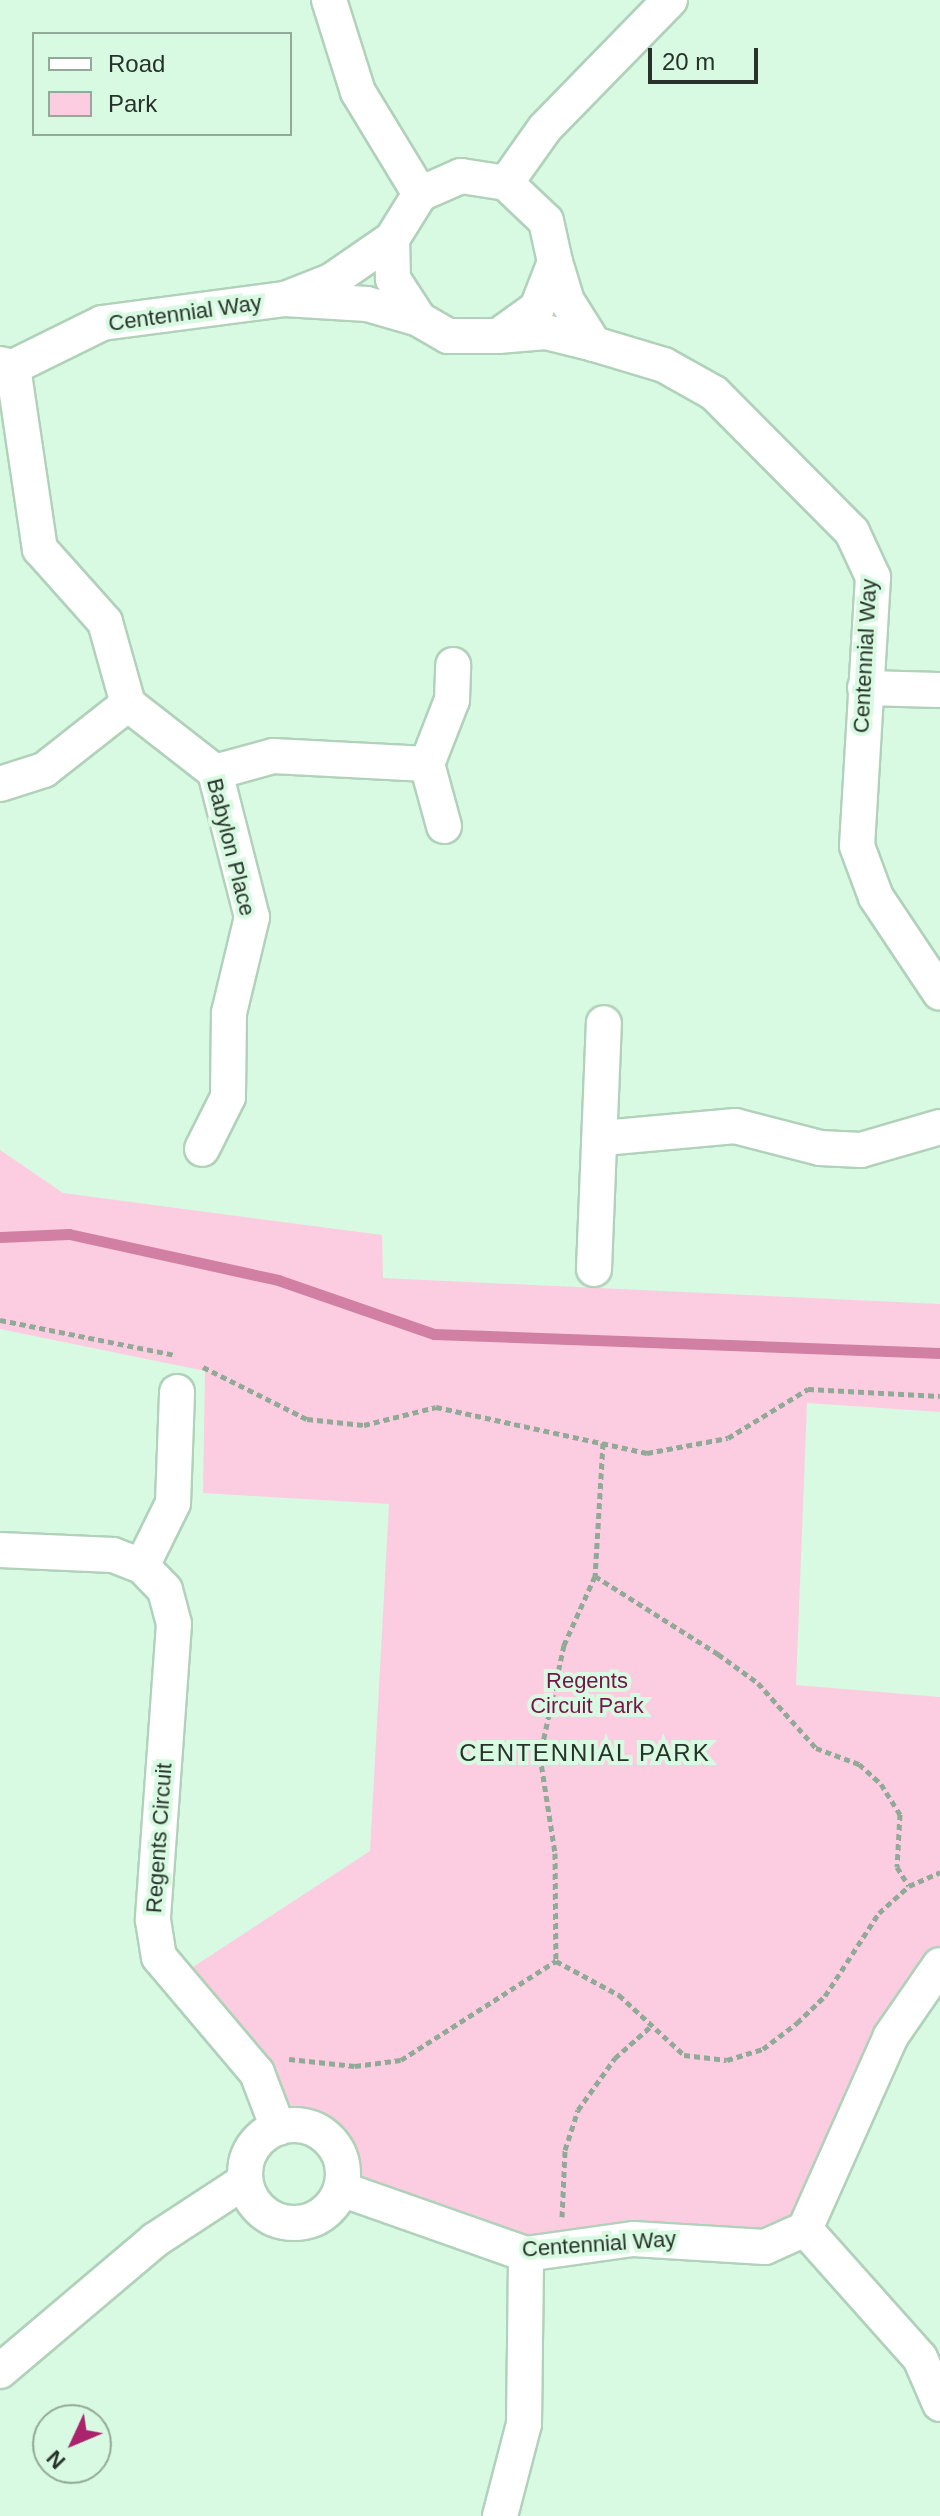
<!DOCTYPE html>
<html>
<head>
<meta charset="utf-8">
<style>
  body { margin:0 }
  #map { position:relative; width:940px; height:2516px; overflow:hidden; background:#d9fae2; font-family:Helvetica,sans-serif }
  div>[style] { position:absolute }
  .green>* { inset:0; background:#fccde0 }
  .stream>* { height:11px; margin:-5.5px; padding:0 5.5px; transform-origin:5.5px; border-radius:5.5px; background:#d180a3 }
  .path>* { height:5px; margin-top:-2.5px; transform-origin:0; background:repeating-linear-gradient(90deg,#91aa98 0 6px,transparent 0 10px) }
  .roads { filter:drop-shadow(2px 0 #b1d1ba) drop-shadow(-2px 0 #b1d1ba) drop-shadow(0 2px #b1d1ba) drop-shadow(0 -2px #b1d1ba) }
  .street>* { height:34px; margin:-17px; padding:0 17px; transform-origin:17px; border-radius:17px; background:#fff }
  .street>.ring { margin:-17px; padding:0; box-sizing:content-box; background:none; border:34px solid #fff; border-radius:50% }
  span { translate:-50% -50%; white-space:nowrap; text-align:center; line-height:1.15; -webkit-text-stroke:8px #d9fae2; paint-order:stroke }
  .street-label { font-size:22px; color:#27332a }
  .park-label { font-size:22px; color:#75154a }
  .neighbourhood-label { font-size:24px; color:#27332a; letter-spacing:2px }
  .legend { position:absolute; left:32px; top:32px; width:260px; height:104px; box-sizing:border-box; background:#d9fae2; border:2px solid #92aa98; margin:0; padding:10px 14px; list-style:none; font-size:24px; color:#27332a }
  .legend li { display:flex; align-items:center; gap:16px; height:40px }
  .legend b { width:40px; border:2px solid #92aa98 }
  .north { position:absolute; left:32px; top:2404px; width:80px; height:80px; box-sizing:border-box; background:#d9fae2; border:2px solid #92aa98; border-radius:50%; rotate:226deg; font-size:22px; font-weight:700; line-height:32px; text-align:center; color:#27332a }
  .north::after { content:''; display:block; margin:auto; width:28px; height:36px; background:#a9246d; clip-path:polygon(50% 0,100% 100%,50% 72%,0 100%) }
  .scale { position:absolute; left:648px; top:48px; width:110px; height:36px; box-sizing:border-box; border:4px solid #27332a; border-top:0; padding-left:10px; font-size:24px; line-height:28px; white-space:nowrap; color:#27332a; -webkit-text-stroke:6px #d9fae2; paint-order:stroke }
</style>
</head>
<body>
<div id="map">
  <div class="green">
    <div style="clip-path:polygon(0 1150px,63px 1193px,382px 1235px,383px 1278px,940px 1304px,940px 1412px,807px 1403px,796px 1685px,940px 1697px,940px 1965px,805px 2229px,563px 2250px,341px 2189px,335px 2152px,303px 2128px,278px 2128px,173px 1980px,370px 1851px,389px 1504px,203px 1493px,205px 1371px,0 1329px)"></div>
  </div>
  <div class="stream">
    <div style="left:0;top:1237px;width:69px;rotate:-2.5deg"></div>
    <div style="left:69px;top:1234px;width:214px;rotate:12.4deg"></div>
    <div style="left:278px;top:1280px;width:165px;rotate:19.1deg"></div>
    <div style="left:434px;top:1334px;width:506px;rotate:2.15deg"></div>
  </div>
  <div class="path">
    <div style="left:0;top:1320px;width:178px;rotate:11.3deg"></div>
    <div style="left:203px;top:1367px;width:116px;rotate:26.6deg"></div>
    <div style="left:307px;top:1419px;width:57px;rotate:6deg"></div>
    <div style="left:364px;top:1425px;width:74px;rotate:-14deg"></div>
    <div style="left:436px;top:1407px;width:216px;rotate:12.3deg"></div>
    <div style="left:647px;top:1453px;width:82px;rotate:-10.5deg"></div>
    <div style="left:728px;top:1438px;width:94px;rotate:-31.5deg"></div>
    <div style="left:808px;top:1389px;width:132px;rotate:3deg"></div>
    <div style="left:603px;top:1443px;width:133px;rotate:93.4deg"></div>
    <div style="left:595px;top:1576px;width:146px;rotate:32.4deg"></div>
    <div style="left:718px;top:1654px;width:49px;rotate:35.9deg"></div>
    <div style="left:758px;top:1683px;width:87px;rotate:48.3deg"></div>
    <div style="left:816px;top:1748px;width:46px;rotate:20.4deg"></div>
    <div style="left:859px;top:1764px;width:30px;rotate:42deg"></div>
    <div style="left:881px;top:1784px;width:36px;rotate:58deg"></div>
    <div style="left:900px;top:1814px;width:53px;rotate:93.2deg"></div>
    <div style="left:897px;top:1867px;width:22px;rotate:58deg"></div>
    <div style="left:909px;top:1886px;width:34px;rotate:-24deg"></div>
    <div style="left:595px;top:1576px;width:76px;rotate:114.2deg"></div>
    <div style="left:564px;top:1645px;width:114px;rotate:102.2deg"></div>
    <div style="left:540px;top:1756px;width:98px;rotate:81.2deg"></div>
    <div style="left:555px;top:1853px;width:108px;rotate:89.5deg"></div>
    <div style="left:556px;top:1961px;width:72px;rotate:28.4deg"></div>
    <div style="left:619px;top:1995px;width:88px;rotate:42.7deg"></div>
    <div style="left:684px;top:2055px;width:43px;rotate:6.6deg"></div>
    <div style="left:727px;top:2060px;width:38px;rotate:-17deg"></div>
    <div style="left:763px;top:2049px;width:43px;rotate:-37.4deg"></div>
    <div style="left:797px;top:2023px;width:39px;rotate:-44deg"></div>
    <div style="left:825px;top:1996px;width:99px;rotate:-57deg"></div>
    <div style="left:879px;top:1913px;width:40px;rotate:-42deg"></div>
    <div style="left:289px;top:2059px;width:66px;rotate:6.1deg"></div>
    <div style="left:355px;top:2066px;width:46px;rotate:-7.4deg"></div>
    <div style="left:401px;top:2060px;width:184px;rotate:-32.6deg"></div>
    <div style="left:562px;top:2217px;width:67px;rotate:-87.4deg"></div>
    <div style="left:565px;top:2150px;width:42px;rotate:-72deg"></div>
    <div style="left:578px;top:2110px;width:64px;rotate:-54.6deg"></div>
    <div style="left:615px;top:2058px;width:47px;rotate:-41.5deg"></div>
  </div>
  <div class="roads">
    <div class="street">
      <div style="left:329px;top:0;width:96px;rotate:72.5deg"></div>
      <div style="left:358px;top:92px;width:119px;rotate:58.7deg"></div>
      <div style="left:506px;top:183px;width:67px;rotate:-54.7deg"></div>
      <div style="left:545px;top:128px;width:179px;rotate:-45.7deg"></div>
      <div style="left:555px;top:262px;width:41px;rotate:72.9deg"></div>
      <div style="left:567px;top:301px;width:51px;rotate:57.9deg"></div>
      <div style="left:285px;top:299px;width:49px;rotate:-21.4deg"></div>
      <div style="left:331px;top:281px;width:74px;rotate:-34.5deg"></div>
      <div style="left:392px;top:239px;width:53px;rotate:-58.1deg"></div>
      <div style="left:420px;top:194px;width:45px;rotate:-23.7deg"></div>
      <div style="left:461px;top:176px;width:46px;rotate:8.8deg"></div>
      <div style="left:506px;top:183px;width:55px;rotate:43.5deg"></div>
      <div style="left:546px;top:221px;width:42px;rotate:77.6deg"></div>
      <div style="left:555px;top:262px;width:49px;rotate:111.4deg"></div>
      <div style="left:537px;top:308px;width:48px;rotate:144.3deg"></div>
      <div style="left:498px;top:336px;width:50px;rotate:180deg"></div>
      <div style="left:448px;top:336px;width:34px;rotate:-150deg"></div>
      <div style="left:419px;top:319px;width:48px;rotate:-123deg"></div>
      <div style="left:393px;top:279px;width:40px;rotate:-91.4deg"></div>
      <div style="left:498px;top:336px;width:48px;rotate:-4.8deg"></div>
      <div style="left:546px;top:332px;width:49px;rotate:14deg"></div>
      <div style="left:594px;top:344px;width:73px;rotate:16.7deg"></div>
      <div style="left:664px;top:365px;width:57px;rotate:29.2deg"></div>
      <div style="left:714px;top:393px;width:196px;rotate:45.2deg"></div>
      <div style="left:852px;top:532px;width:50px;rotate:65deg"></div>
      <div style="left:873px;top:577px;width:269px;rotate:93.4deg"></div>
      <div style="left:857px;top:846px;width:54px;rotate:69.6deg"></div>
      <div style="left:876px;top:897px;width:115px;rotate:56.3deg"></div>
      <div style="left:0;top:364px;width:13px;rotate:13deg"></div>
      <div style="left:13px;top:367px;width:99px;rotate:-26.3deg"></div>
      <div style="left:102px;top:323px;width:185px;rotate:-7.5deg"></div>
      <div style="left:285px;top:299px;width:82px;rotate:3.5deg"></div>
      <div style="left:367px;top:304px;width:54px;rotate:16.1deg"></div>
      <div style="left:13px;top:367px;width:184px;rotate:81.6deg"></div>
      <div style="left:40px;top:549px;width:98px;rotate:48.3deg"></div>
      <div style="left:105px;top:622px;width:85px;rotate:74.3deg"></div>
      <div style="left:128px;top:704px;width:110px;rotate:38deg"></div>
      <div style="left:215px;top:772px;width:150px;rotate:75.7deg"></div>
      <div style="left:252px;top:917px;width:99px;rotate:103.5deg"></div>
      <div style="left:229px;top:1013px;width:84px;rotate:90.7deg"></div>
      <div style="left:228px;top:1097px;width:58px;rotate:116.6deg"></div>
      <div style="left:865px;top:688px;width:75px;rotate:1.5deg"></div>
      <div style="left:215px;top:772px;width:60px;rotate:-15.4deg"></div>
      <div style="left:273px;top:756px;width:154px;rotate:3deg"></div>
      <div style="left:0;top:784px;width:46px;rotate:-17.7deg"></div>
      <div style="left:44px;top:770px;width:107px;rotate:-38.2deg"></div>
      <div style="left:444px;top:826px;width:64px;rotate:-105.3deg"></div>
      <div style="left:427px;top:764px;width:69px;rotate:-68.7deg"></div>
      <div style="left:452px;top:700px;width:35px;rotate:-88deg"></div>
      <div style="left:603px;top:1138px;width:133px;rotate:-5.2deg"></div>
      <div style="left:735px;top:1126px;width:88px;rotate:14.5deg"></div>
      <div style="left:820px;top:1148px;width:41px;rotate:2.8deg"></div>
      <div style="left:861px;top:1150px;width:82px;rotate:-16.2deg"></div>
      <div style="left:594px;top:1269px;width:246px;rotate:-87.7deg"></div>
      <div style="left:0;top:1550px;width:113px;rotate:2.5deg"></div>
      <div style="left:113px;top:1555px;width:31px;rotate:21deg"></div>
      <div style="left:142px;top:1566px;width:33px;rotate:46deg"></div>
      <div style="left:165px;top:1590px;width:35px;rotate:75deg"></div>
      <div style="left:174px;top:1624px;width:297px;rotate:94.1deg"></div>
      <div style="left:153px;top:1920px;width:37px;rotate:81deg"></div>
      <div style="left:159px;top:1957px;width:152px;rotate:49.8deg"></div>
      <div style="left:257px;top:2073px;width:59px;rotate:69.1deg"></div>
      <div style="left:142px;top:1566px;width:70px;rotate:-63.8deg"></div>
      <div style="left:173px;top:1503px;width:111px;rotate:-87.9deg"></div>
      <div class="ring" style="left:245px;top:2125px;width:64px;height:64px"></div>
      <div style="left:341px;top:2189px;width:196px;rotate:19.4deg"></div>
      <div style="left:526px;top:2254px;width:108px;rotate:-8deg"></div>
      <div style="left:633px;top:2239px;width:132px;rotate:3.5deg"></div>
      <div style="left:765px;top:2247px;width:44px;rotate:-24.2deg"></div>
      <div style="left:805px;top:2229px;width:211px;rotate:-66deg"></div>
      <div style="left:891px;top:2036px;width:86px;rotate:-55.4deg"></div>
      <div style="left:805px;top:2229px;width:173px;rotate:48.3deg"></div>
      <div style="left:920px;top:2358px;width:50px;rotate:66.5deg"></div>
      <div style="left:0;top:2371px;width:203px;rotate:-40.2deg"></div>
      <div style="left:155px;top:2240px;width:108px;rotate:-33.2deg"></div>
      <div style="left:500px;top:2516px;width:95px;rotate:-75.4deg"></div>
      <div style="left:524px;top:2424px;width:170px;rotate:-89.3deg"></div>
    </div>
  </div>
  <div class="street-label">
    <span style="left:185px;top:313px;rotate:-8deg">Centennial Way</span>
    <span style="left:865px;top:656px;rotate:-87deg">Centennial Way</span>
    <span style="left:231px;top:847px;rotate:76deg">Babylon Place</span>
    <span style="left:159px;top:1838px;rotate:-86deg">Regents Circuit</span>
    <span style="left:599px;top:2244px;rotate:-4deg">Centennial Way</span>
  </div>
  <div class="park-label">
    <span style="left:587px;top:1693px">Regents<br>Circuit Park</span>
  </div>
  <div class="neighbourhood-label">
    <span style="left:585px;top:1753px">CENTENNIAL PARK</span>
  </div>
  <ul class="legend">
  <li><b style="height:10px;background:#fff"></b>Road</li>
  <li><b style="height:22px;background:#fccde0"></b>Park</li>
  </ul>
  <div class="north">N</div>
  <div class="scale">20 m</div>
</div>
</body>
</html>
